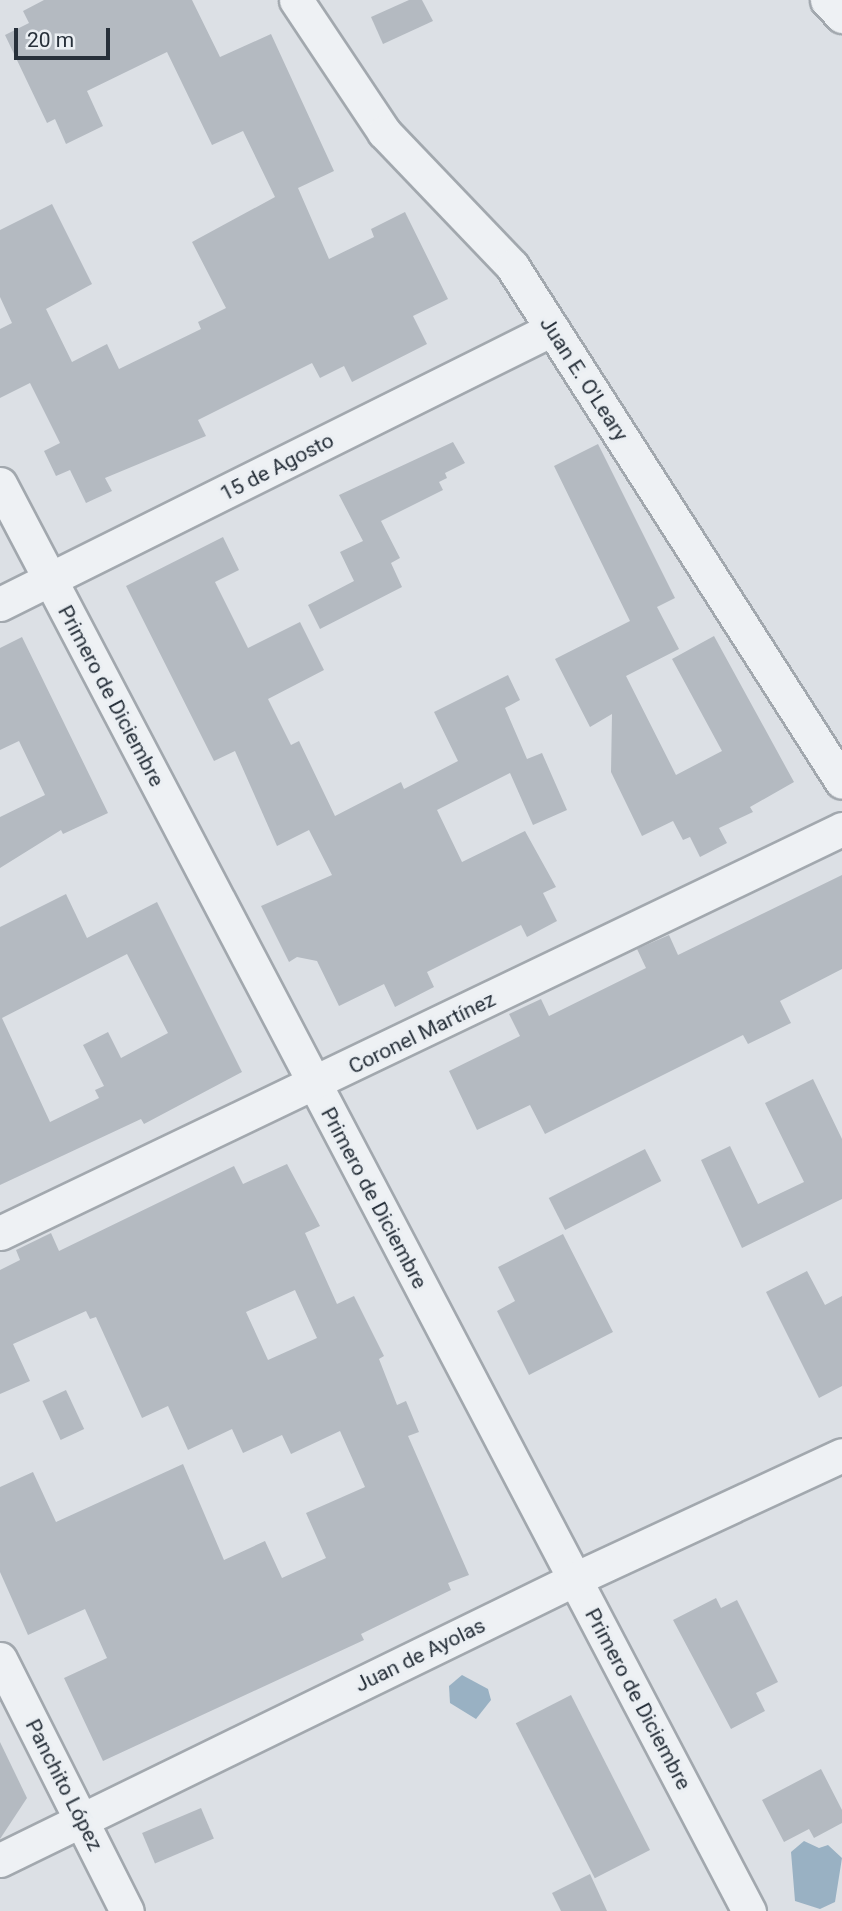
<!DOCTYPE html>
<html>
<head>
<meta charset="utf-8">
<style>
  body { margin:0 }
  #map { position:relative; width:842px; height:1911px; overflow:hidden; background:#dce0e5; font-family:Roboto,sans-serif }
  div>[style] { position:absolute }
  .water>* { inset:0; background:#99b1c3 }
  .building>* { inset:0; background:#b4bac1; transform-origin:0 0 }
  .roads { filter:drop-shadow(2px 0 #a2a8ae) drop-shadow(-2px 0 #a2a8ae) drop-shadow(0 2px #a2a8ae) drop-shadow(0 -2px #a2a8ae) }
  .minor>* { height:33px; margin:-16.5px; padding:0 16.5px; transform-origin:16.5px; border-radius:16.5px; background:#eef1f4 }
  span { translate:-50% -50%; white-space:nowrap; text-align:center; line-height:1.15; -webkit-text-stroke:6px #ebeff3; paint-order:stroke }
  .street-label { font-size:21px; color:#27303a }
  .scale { position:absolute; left:14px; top:28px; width:96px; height:32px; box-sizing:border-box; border:4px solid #27303a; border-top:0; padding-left:9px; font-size:21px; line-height:24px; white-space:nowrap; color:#27303a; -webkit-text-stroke:5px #ebeff3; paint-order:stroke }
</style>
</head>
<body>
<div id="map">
  <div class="water">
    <div style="clip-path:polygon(462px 1675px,488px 1689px,491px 1700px,476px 1719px,450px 1703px,449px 1686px)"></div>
    <div style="clip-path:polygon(804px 1841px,819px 1848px,828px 1845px,842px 1858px,835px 1902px,820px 1909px,795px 1901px,791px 1852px)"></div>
  </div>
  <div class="building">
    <div style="clip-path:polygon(44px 0,192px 0,220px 57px,271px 34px,334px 171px,298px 188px,329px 259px,374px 237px,371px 229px,405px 212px,448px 299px,413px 316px,427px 344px,352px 382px,344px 366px,320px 378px,312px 363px,198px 420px,206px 436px,105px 478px,112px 491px,86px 503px,70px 470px,56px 476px,44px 451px,60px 443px,30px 383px,0 398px,0 329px,12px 323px,0 297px,0 230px,52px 204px,92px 284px,46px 309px,72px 362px,107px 344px,119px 369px,201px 329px,198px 322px,226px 308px,192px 242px,275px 197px,243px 131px,212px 145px,167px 52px,87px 91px,103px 126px,66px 144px,55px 119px,47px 123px,5px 35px,29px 23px,23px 11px)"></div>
    <div style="clip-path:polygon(409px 0,422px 0,433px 21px,383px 44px,371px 17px)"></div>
    <div style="clip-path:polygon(453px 442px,465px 463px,445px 473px,447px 478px,439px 482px,443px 490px,381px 521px,400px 558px,391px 563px,402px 587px,320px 629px,308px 605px,354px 581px,340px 552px,363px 541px,339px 495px)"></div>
    <div style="clip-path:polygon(598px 444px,675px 598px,657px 607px,679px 649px,626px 676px,676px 775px,722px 751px,672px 659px,714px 636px,794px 782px,750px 807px,753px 812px,719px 828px,727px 843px,700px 857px,690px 837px,683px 840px,673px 821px,642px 836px,611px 772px,612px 714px,590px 727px,555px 659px,630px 621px,554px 466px)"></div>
    <div style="clip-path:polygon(223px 537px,239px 570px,215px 582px,248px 648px,300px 622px,324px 670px,268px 699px,291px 745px,299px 741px,335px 816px,401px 782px,404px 789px,458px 761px,434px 712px,508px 675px,520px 700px,505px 708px,527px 759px,542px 753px,567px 810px,533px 825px,510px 773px,437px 810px,462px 862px,525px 831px,556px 887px,543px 893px,557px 921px,527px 937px,521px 925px,427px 972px,434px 987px,395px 1007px,384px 984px,339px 1006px,317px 961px,297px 957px,289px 962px,261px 906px,332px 875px,309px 830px,277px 846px,235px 751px,214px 761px,126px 586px)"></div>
    <div style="clip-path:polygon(22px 637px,108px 813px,63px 834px,61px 830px,0 868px,0 817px,45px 795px,19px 741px,0 750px,0 648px)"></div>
    <div style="clip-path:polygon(842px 875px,842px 969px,780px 1001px,791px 1023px,748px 1044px,743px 1035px,545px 1134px,530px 1105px,477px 1130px,449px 1071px,520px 1036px,509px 1014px,541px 999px,549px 1016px,646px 968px,637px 949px,669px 935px,678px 955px)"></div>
    <div style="clip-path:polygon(evenodd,66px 894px,87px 938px,157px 902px,242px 1072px,144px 1124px,141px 1119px,0 1185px,0 927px,66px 894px,127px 954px,168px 1033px,121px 1058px,108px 1032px,83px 1045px,104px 1086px,95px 1090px,99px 1098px,50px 1122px,2px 1018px,127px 954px)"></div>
    <div style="clip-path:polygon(813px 1079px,842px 1139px,842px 1199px,742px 1248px,701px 1160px,730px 1146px,758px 1204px,804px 1182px,765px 1103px)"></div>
    <div style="left:645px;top:1149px;width:36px;height:108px;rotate:63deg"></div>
    <div style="clip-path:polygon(evenodd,287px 1164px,320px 1226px,305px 1233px,337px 1304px,354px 1296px,384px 1356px,379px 1359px,397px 1405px,406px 1401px,419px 1432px,408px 1436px,469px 1575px,448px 1583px,451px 1590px,361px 1634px,364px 1640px,103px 1761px,64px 1678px,107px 1658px,85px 1609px,28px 1635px,0 1572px,0 1487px,33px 1472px,56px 1522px,183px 1464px,224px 1560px,265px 1541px,282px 1578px,326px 1558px,306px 1513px,365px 1487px,340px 1431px,291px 1454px,282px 1435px,243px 1453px,232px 1429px,188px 1450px,168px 1406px,142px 1418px,96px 1317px,90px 1319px,86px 1311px,13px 1344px,30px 1381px,0 1394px,0 1270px,20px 1260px,16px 1250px,51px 1233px,59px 1251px,234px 1166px,243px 1184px,287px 1164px,295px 1290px,317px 1338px,268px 1360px,246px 1312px,295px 1290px)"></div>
    <div style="clip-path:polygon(563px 1234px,613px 1332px,529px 1375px,497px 1311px,515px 1301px,498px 1267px)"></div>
    <div style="clip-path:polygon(807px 1271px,825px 1305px,842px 1296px,842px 1386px,819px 1398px,766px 1292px)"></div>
    <div style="left:66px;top:1390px;width:43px;height:26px;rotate:65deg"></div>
    <div style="clip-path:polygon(716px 1598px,721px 1608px,737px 1600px,778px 1682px,756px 1693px,765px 1711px,731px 1729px,673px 1620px)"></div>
    <div style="left:571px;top:1695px;width:174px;height:62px;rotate:63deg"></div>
    <div style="clip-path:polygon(0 1742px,27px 1798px,0 1839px)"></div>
    <div style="clip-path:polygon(821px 1769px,842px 1810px,842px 1823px,814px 1838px,809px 1829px,784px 1842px,762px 1800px)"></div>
    <div style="left:201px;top:1808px;width:33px;height:64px;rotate:67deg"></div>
    <div style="clip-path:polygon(590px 1874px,607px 1911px,561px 1911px,552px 1893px)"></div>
  </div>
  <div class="roads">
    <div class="minor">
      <div style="left:296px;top:0;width:159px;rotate:56.3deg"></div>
      <div style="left:384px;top:132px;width:185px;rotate:46.3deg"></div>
      <div style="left:512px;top:266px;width:612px;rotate:57.4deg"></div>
      <div style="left:827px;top:0;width:22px;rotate:47deg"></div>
      <div style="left:0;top:484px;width:1612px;rotate:62.31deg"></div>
      <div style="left:0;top:604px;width:617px;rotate:-26.48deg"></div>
      <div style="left:0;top:1233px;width:934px;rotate:-25.63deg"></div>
      <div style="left:0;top:1659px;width:282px;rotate:63.3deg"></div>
      <div style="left:0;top:1860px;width:640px;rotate:-26.04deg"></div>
      <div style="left:575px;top:1579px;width:294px;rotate:-24.9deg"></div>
    </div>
  </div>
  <div class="street-label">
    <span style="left:584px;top:379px;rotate:57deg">Juan E. O'Leary</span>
    <span style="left:277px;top:467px;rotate:-27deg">15 de Agosto</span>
    <span style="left:111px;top:696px;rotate:62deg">Primero de Diciembre</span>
    <span style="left:422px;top:1033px;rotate:-26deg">Coronel Martínez</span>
    <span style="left:374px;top:1198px;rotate:62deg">Primero de Diciembre</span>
    <span style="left:420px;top:1655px;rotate:-26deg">Juan de Ayolas</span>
    <span style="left:638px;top:1699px;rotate:62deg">Primero de Diciembre</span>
    <span style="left:64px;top:1785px;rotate:63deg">Panchito López</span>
  </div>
  <div class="scale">20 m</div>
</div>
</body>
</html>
